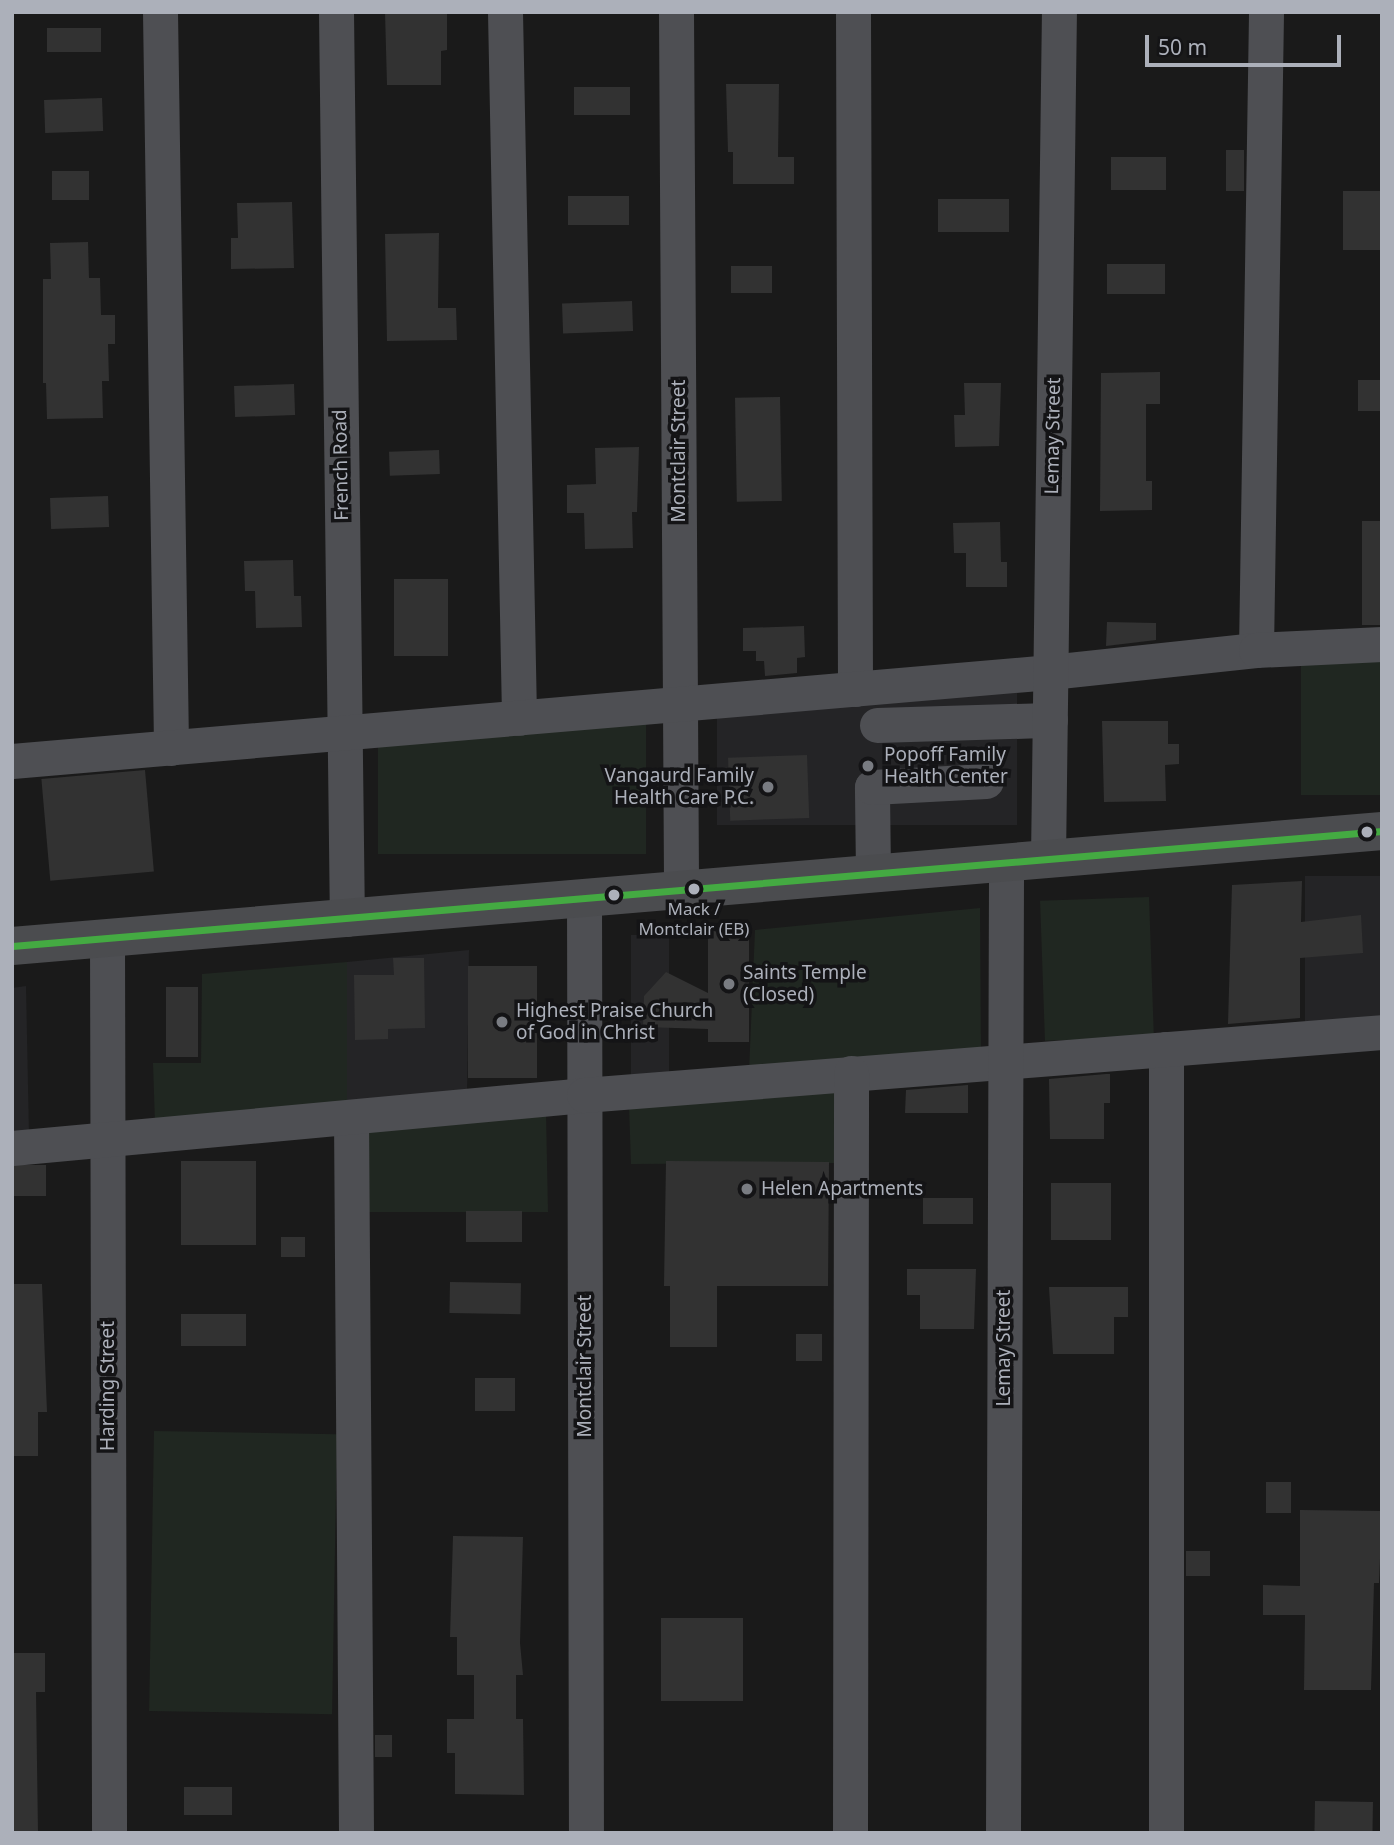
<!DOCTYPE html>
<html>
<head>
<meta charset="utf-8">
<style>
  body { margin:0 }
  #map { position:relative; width:1394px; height:1845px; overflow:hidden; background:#1a1a1a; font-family:"Noto Sans",sans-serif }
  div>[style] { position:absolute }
  .built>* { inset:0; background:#242426; transform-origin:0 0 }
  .green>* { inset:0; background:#202721; transform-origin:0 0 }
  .building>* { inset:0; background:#323232; transform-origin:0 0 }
  .minor>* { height:35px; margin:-17.5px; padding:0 17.5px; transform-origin:17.5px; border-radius:17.5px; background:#4e4f53 }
  .major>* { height:38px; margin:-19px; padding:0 19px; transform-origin:19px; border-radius:19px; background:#4b4c4f }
  .bus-1>* { height:7px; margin:-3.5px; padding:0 3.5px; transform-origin:3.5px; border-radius:3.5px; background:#44aa42 }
  .dots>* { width:19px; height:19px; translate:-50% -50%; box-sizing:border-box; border:4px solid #141416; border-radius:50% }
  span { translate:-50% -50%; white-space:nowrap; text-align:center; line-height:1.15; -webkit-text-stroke:7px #141416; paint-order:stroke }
  .bus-label { font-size:17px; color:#acb0ba }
  .street-label { font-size:19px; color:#acb0ba }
  .poi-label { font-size:19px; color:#acb0ba }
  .left { translate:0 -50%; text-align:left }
  .right { translate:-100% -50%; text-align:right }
  .frame { position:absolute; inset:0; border:14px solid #acb0ba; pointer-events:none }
  .scale { position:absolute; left:1145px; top:35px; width:196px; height:32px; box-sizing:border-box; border:4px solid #acb0ba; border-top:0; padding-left:9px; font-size:21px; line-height:24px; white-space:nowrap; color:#acb0ba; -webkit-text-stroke:5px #141416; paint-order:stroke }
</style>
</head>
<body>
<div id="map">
  <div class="built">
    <div style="left:1017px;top:687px;width:138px;height:300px;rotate:90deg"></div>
    <div style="left:1382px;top:876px;width:146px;height:77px;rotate:90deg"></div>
    <div style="left:669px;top:935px;width:146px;height:38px;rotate:90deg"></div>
    <div style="clip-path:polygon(469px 950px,467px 1096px,347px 1108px,347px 962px)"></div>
    <div style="clip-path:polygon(26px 986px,29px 1135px,12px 1137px,12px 988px)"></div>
  </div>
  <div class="green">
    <div style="left:1382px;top:658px;width:137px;height:81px;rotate:90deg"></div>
    <div style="left:646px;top:716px;width:138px;height:268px;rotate:90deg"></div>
    <div style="left:1149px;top:897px;width:140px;height:109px;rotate:88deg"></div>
    <div style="clip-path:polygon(980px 908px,981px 1057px,749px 1072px,755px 930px)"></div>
    <div style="clip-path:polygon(347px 962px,347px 1108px,155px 1124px,153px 1063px,201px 1063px,202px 974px)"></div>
    <div style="clip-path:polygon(836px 1090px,837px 1163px,631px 1164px,629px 1106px)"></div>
    <div style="clip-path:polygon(546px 1113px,548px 1212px,363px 1212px,361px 1129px)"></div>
    <div style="left:154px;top:1431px;width:183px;height:280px;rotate:1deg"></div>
  </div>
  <div class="building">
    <div style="clip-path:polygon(385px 12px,447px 12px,447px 50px,441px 51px,441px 85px,387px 85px)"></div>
    <div style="left:101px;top:28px;width:24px;height:54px;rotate:90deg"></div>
    <div style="clip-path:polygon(726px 84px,779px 84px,778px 157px,794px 157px,794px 184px,733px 184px,733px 152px,728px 152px)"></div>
    <div style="left:574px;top:87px;width:56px;height:28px"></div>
    <div style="left:102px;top:98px;width:33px;height:58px;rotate:88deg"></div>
    <div style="left:1226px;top:150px;width:18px;height:41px"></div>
    <div style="left:1111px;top:157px;width:55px;height:33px"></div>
    <div style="left:89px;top:171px;width:29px;height:37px;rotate:90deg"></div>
    <div style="left:1343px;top:191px;width:39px;height:59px"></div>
    <div style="left:568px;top:196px;width:61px;height:29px"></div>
    <div style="left:1009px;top:199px;width:33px;height:71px;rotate:90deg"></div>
    <div style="clip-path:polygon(292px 202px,294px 268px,231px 269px,231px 238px,238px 238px,237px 203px)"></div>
    <div style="clip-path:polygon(439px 233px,438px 308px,456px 308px,457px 340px,387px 341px,385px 234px)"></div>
    <div style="clip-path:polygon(88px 242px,89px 278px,100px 278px,101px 315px,115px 315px,115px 344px,108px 344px,109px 381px,102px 381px,103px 418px,47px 419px,46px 383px,43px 383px,43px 279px,51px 279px,50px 243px)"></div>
    <div style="left:1165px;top:264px;width:30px;height:58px;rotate:90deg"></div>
    <div style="left:731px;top:266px;width:41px;height:27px"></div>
    <div style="left:632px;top:301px;width:30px;height:70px;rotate:88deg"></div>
    <div style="clip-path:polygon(1160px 372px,1160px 404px,1146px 404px,1146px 481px,1152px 481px,1152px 510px,1100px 511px,1101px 373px)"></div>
    <div style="left:1358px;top:380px;width:24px;height:31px"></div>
    <div style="clip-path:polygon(964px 383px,1001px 383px,999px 446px,955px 447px,954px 415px,965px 415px)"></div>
    <div style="left:294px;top:384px;width:31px;height:60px;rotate:88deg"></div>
    <div style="left:780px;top:397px;width:104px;height:45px;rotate:89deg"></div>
    <div style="clip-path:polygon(639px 447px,637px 512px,632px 512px,633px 548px,585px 549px,584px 513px,567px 513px,567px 485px,596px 484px,595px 448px)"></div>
    <div style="left:439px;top:450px;width:24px;height:50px;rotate:88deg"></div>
    <div style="left:108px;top:496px;width:31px;height:58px;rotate:88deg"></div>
    <div style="left:1362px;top:521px;width:20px;height:104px"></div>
    <div style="clip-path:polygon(1000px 522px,1001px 562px,1007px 562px,1007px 587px,966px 587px,966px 553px,954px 553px,953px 523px)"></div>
    <div style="clip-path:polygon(293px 560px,294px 596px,301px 596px,302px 627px,256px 628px,255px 591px,245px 591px,244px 561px)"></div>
    <div style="left:448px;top:579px;width:77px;height:54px;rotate:90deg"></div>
    <div style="clip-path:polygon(1107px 622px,1156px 623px,1156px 640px,1106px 646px)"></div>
    <div style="clip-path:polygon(804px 626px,805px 657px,797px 658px,797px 673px,765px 676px,764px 661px,756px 661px,756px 651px,743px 651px,743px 628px)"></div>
    <div style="clip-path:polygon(1102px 721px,1168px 721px,1168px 744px,1179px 744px,1179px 764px,1165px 765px,1166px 801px,1104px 802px)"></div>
    <div style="left:807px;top:755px;width:63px;height:79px;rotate:88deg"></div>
    <div style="left:145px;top:770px;width:102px;height:104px;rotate:85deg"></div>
    <div style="clip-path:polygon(1302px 881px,1301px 922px,1361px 915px,1363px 953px,1300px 958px,1300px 1018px,1228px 1024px,1232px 885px)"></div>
    <div style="clip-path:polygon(708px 926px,749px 927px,749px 1042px,708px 1042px,708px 1029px,643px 1027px,644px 996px,666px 972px,708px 993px)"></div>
    <div style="clip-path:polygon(393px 958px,424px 958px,425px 1028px,388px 1029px,388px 1039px,355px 1040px,354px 975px,394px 975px)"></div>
    <div style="left:468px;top:966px;width:69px;height:112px"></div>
    <div style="left:166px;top:987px;width:32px;height:70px"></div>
    <div style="clip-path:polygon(1106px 1074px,1110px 1074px,1110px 1103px,1104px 1103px,1104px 1139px,1050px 1139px,1049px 1079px)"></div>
    <div style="clip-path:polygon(968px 1085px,968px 1113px,905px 1113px,906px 1090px)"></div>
    <div style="left:181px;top:1161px;width:75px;height:84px"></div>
    <div style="clip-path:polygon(666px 1161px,829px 1162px,828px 1286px,717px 1286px,717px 1347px,670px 1347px,670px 1286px,664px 1286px)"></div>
    <div style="left:46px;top:1165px;width:31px;height:34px;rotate:90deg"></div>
    <div style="left:1051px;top:1183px;width:60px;height:57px"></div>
    <div style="left:923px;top:1198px;width:50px;height:26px"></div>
    <div style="left:466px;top:1211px;width:56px;height:31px"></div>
    <div style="left:281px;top:1237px;width:24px;height:20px"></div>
    <div style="clip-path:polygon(907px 1269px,976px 1269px,974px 1329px,920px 1329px,920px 1295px,907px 1295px)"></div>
    <div style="left:450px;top:1282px;width:71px;height:31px;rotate:1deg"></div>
    <div style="clip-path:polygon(12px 1284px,42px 1284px,47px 1412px,38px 1412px,38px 1456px,12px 1456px)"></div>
    <div style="clip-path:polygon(1049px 1287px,1128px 1287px,1128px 1317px,1114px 1317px,1114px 1354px,1053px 1354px)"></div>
    <div style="left:181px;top:1314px;width:65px;height:32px"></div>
    <div style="left:796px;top:1334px;width:26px;height:27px"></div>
    <div style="left:475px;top:1378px;width:40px;height:33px"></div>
    <div style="left:1266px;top:1482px;width:25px;height:31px"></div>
    <div style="clip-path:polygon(1300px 1510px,1382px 1511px,1379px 1583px,1374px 1583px,1371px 1690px,1304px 1690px,1305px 1615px,1263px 1615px,1263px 1585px,1300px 1586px)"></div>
    <div style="clip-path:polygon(453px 1536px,523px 1537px,520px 1643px,523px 1675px,516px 1675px,516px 1719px,523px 1719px,524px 1795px,455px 1794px,455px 1753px,447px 1753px,447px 1719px,474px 1719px,474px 1675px,457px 1675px,457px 1637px,450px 1637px)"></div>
    <div style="left:1186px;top:1551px;width:24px;height:25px"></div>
    <div style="left:661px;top:1618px;width:82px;height:83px"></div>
    <div style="clip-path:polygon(12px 1653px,45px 1653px,45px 1692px,36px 1692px,38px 1833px,12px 1833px)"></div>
    <div style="left:375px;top:1735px;width:17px;height:22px"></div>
    <div style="left:184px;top:1787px;width:48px;height:28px"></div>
    <div style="left:1315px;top:1801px;width:58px;height:32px;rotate:1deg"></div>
  </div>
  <div class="minor">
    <div style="left:160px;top:12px;width:736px;rotate:89.14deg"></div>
    <div style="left:336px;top:12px;width:907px;rotate:89.31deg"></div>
    <div style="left:505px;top:12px;width:706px;rotate:88.86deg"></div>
    <div style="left:676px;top:12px;width:879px;rotate:89.67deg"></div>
    <div style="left:853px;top:12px;width:677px;rotate:89.83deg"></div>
    <div style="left:1256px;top:650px;width:638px;rotate:-89.1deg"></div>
    <div style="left:877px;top:725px;width:173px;rotate:-1.7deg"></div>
    <div style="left:12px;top:761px;width:1042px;rotate:-4.9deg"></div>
    <div style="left:1050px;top:672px;width:207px;rotate:-6.1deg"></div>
    <div style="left:1256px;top:650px;width:126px;rotate:-2.7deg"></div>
    <div style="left:1048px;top:859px;width:847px;rotate:-89.26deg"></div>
    <div style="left:873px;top:874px;width:87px;rotate:-90.7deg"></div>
    <div style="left:872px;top:787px;width:114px;rotate:-3deg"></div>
    <div style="left:584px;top:898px;width:935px;rotate:89.88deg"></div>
    <div style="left:107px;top:938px;width:895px;rotate:89.87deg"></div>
    <div style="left:1166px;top:1049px;width:784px;rotate:90deg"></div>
    <div style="left:351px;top:1117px;width:716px;rotate:89.6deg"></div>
    <div style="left:12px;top:1148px;width:574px;rotate:-5.29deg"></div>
    <div style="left:584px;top:1095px;width:800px;rotate:-4.51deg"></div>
    <div style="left:850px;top:1833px;width:760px;rotate:-89.92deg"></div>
    <div style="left:1003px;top:1833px;width:970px;rotate:-89.82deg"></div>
  </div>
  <div class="major">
    <div style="left:12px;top:946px;width:1375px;rotate:-4.8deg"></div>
  </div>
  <div class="bus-1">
    <div style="left:12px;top:946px;width:1375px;rotate:-4.8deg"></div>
  </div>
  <div class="dots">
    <div style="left:868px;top:766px;background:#797c82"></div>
    <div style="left:768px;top:787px;background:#797c82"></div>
    <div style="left:1367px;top:832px;background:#acb0ba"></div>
    <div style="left:694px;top:889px;background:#acb0ba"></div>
    <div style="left:614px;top:895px;background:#acb0ba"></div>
    <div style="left:729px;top:984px;background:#797c82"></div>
    <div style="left:502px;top:1022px;background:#797c82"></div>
    <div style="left:747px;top:1189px;background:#797c82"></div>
  </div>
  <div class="bus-label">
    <span style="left:694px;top:919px">Mack /<br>Montclair (EB)</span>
  </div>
  <div class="street-label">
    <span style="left:1053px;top:436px;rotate:-89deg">Lemay Street</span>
    <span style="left:679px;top:451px;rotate:-90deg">Montclair Street</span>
    <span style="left:341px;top:465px;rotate:-91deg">French Road</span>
    <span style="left:1004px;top:1348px;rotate:-90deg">Lemay Street</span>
    <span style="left:585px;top:1366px;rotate:-90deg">Montclair Street</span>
    <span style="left:108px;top:1386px;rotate:-90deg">Harding Street</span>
  </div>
  <div class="poi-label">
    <span class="left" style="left:884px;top:766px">Popoff Family<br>Health Center</span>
    <span class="right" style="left:754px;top:787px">Vangaurd Family<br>Health Care P.C.</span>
    <span class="left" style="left:743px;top:984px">Saints Temple<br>(Closed)</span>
    <span class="left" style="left:516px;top:1022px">Highest Praise Church<br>of God in Christ</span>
    <span class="left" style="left:761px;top:1189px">Helen Apartments</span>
  </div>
  <div class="frame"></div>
  <div class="scale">50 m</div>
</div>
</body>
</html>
